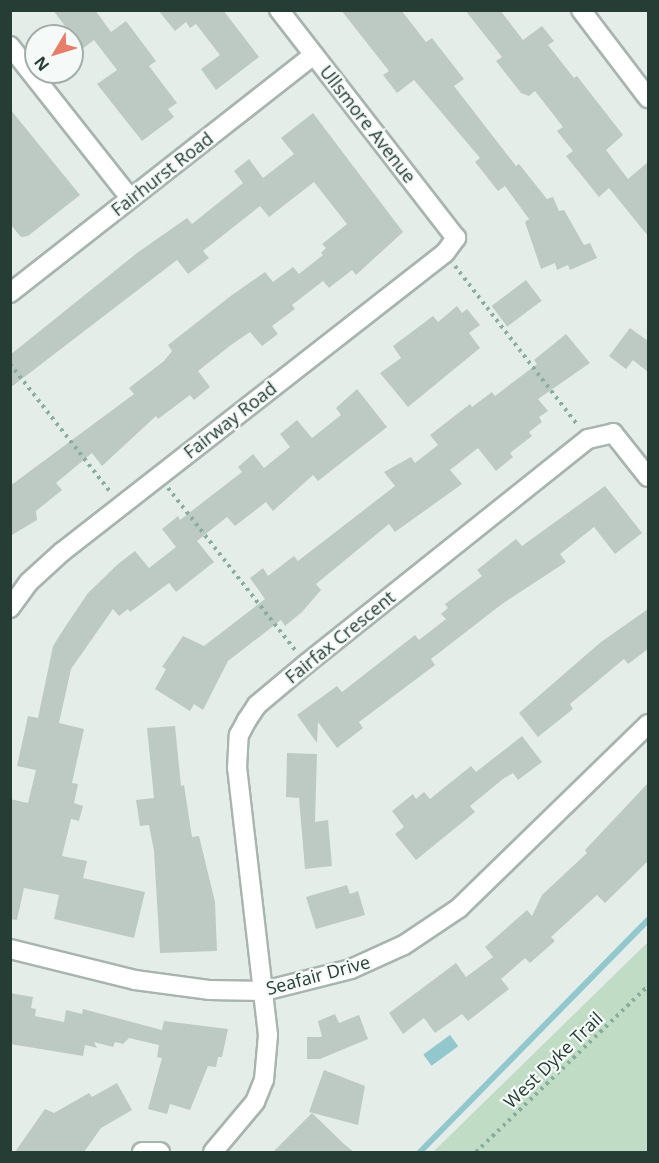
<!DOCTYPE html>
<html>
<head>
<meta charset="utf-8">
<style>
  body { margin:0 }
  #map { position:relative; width:659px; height:1163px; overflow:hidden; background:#e5ede9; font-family:"Open Sans",sans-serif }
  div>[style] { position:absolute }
  .green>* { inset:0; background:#c0dcc5 }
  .water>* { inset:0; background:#92c8cd; transform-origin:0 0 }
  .stream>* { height:6px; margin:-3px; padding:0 3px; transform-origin:3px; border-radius:3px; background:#92c8cd }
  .building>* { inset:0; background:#bdcac4; transform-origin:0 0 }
  .path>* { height:4px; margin-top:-2px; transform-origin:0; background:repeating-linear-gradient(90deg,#88ae9f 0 3px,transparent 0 7.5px) }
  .roads { filter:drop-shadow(2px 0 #a8b5af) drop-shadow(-2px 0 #a8b5af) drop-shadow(0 2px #a8b5af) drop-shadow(0 -2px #a8b5af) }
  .minor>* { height:18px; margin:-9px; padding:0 9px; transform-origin:9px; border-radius:9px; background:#fff }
  .tertiary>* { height:18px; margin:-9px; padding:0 9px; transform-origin:9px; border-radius:9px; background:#fff }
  span { translate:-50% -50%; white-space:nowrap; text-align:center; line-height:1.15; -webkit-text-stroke:4.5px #f5f9f7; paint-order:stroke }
  .street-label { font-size:18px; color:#253d35 }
  .frame { position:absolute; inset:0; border:12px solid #253d35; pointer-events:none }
  .north { position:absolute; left:24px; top:24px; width:60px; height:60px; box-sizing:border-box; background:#f5f9f7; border:2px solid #a2aea9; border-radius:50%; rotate:232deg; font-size:16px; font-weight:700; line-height:24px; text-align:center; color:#253d35 }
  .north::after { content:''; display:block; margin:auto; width:21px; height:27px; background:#e77e69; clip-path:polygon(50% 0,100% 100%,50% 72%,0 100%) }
</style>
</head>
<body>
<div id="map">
  <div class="green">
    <div style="clip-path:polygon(648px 942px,648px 1152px,433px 1152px)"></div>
  </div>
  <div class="water">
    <div style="left:450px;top:1035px;width:14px;height:33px;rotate:54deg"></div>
  </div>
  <div class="stream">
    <div style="left:420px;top:1152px;width:325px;rotate:-45.5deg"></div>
  </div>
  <div class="building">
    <div style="clip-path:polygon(53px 10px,95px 10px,111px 32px,126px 21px,156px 61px,149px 66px,177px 103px,168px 109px,174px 117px,142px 141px,97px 84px,117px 70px,94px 40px,82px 49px)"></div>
    <div style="clip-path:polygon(158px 10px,223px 10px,259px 57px,216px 90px,201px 69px,220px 55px,196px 24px,190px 28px,186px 22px,175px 31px)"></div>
    <div style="clip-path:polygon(341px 10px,401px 10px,426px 42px,432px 38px,464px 79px,454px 86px,516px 166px,519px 164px,547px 199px,553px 197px,559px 211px,564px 210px,584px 245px,590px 243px,597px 258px,570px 270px,568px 265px,557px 270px,555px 263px,541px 269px,525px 222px,529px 219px,505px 186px,498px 191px,475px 162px,480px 158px,414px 80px,397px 93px,383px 75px,389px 71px)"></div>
    <div style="clip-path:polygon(465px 10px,500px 10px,523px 40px,542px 26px,554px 41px,548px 45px,574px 78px,577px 76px,623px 135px,606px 150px,628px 179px,648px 162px,648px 236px,609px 188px,599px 197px,566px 156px,573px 151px,557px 131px,563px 127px,535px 91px,529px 96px,521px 93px,496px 61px,502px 57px)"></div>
    <div style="clip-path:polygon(10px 109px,80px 195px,28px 236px,21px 237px,10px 224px)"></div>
    <div style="clip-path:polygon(313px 113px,403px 232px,356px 275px,352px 270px,329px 288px,323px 281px,292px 305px,295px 309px,272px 326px,278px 334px,262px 346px,250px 332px,231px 345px,198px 371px,210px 387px,194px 400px,190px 395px,158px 419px,156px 416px,102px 466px,92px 453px,56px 483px,62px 490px,36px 511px,37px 520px,10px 536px,10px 486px,134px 394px,129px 388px,164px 361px,172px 351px,168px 345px,232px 295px,265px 272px,273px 282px,293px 267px,299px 274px,323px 255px,321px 253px,326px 248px,322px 244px,347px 224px,314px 182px,269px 217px,260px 206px,203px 251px,209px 258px,188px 274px,177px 260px,10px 388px,10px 355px,137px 253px,187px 218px,192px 224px,243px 183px,234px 171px,249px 159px,263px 178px,294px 154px,281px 138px)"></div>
    <div style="left:526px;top:280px;width:26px;height:43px;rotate:53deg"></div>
    <div style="clip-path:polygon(457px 306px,462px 313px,467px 309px,480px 325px,469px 333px,480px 348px,408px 407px,380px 373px,401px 358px,393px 346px,433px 316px,438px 322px)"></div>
    <div style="clip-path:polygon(630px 328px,648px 341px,648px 372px,633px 360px,626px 369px,609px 356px)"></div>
    <div style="clip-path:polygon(566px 334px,590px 363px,538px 399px,548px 411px,539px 417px,542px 422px,529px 432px,532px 436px,510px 453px,513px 457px,496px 471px,478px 448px,450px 470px,462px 484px,395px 532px,389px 524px,316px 584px,321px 590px,302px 612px,285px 626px,281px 620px,228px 661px,203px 710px,194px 704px,190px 711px,155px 689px,166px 669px,162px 667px,183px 636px,204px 646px,265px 599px,250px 578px,263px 568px,268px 576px,294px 556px,298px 561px,395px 486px,384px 472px,411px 457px,415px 463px,438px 445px,430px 435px,470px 404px,472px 407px,492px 392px,495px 396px,537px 364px,534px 360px)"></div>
    <div style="clip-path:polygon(357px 389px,387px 427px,318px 481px,313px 475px,273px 511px,266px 502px,235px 526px,227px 517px,197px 541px,214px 562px,176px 592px,169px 583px,130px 612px,128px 609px,119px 616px,113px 609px,71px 669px,59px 723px,84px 729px,72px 783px,78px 784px,74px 803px,83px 806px,79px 821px,71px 819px,62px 856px,87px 861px,83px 878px,145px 892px,134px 938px,54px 919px,59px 895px,24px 888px,17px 920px,10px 919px,10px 799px,28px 803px,36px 770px,17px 766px,28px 716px,38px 718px,53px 646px,65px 627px,88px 593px,118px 564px,135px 551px,149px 568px,176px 547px,162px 529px,178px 516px,180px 520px,242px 472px,238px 467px,253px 454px,264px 468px,290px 447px,280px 434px,297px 420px,312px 438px,341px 415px,336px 408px)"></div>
    <div style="clip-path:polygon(605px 486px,642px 533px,615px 554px,594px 527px,560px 554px,566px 562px,502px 604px,431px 659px,435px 665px,359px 722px,363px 728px,337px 748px,318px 722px,317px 743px,297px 715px,337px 686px,342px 692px,415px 635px,419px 640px,446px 619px,441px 614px,448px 608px,445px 604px,482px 576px,477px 570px,516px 539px,522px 546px)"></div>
    <div style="clip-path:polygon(648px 609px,648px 649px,628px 664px,624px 659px,570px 704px,573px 709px,538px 737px,519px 713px,601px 642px)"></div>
    <div style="clip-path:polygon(175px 726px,181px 786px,184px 785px,192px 837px,199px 836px,215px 902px,217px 951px,160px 953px,154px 851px,149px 825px,140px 826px,136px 800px,154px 798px,147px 728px)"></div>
    <div style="clip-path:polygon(522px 736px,542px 762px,518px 780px,513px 773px,503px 779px,470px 806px,475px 812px,416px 860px,395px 834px,404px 827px,392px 811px,413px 794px,416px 799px,424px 792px,430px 799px,471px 766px,476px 772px)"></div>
    <div style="clip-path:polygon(287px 753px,317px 754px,315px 822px,328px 820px,332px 866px,305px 869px,299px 798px,286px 797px)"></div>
    <div style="clip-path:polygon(648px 783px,648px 861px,605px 903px,597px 895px,551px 937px,555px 941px,530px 963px,525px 958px,501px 979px,509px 989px,468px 1021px,462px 1014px,435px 1033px,424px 1018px,403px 1034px,389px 1013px,456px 963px,466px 977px,493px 957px,485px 947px,527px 910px,532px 916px,542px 895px,587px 853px,585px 850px)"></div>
    <div style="clip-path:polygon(347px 885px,350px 894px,358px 891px,365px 915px,316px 929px,306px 897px)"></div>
    <div style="clip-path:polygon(10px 993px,33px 997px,31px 1008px,36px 1009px,35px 1016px,64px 1022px,66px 1010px,82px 1014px,83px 1009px,162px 1030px,164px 1021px,228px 1029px,222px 1057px,218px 1057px,216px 1067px,208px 1066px,190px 1110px,170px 1104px,167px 1114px,148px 1109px,162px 1058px,157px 1057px,159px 1045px,129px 1038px,123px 1044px,115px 1042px,113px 1047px,94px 1042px,97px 1048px,85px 1045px,83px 1056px,10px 1044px)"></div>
    <div style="clip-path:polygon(335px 1014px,339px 1023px,359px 1015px,368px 1039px,320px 1059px,307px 1059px,307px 1037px,322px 1037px,318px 1021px)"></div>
    <div style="clip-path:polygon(324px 1070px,365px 1086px,358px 1125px,309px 1112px)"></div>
    <div style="clip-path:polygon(117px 1083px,132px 1110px,101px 1128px,84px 1152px,15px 1152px,45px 1109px,54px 1113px,89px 1093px,92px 1097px)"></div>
    <div style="clip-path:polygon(312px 1113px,344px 1144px,354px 1152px,273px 1152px)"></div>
  </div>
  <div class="path">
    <div style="left:455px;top:266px;width:202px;rotate:52.4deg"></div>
    <div style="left:10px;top:364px;width:164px;rotate:51.9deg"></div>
    <div style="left:168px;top:488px;width:206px;rotate:51.9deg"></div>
    <div style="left:476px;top:1152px;width:239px;rotate:-44deg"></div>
  </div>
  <div class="roads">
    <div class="minor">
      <div style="left:581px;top:10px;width:111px;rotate:52.7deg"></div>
      <div style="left:10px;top:46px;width:194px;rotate:51.7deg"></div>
      <div style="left:10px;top:293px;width:386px;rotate:-38.1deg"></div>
      <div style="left:10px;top:608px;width:32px;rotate:-54deg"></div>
      <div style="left:29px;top:582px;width:45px;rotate:-42.3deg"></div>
      <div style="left:62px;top:552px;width:486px;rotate:-38deg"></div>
      <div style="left:445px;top:253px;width:19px;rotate:-54deg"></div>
      <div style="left:456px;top:238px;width:289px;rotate:-127.8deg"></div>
      <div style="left:142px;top:1152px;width:18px"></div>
      <div style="left:213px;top:1152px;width:65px;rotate:-50deg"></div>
      <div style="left:255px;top:1102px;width:24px;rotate:-68deg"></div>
      <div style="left:264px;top:1080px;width:45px;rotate:-84.9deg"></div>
      <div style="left:268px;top:1035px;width:269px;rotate:-96.6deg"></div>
      <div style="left:237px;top:768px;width:33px;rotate:-87deg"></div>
      <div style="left:239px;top:735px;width:17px;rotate:-62deg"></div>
      <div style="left:247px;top:720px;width:18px;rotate:-56deg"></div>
      <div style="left:257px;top:705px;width:64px;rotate:-39.9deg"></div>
      <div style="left:306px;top:664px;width:361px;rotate:-38.6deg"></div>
      <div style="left:588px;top:439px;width:26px;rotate:-13deg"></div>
      <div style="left:613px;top:433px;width:56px;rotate:51.5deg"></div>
    </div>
    <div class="tertiary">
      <div style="left:10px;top:949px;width:129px;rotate:13.9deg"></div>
      <div style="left:135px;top:980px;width:76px;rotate:7.6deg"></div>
      <div style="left:210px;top:990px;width:54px;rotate:1.1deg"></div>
      <div style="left:264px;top:991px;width:90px;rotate:-14.2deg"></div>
      <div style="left:351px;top:969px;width:58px;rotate:-24.4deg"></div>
      <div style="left:404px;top:945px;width:66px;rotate:-33.9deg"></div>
      <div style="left:459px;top:908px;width:264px;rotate:-44.2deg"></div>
    </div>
  </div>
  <div class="street-label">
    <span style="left:368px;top:124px;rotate:52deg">Ullsmore Avenue</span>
    <span style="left:162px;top:174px;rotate:-38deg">Fairhurst Road</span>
    <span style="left:230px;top:420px;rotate:-38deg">Fairway Road</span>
    <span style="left:340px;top:637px;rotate:-39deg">Fairfax Crescent</span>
    <span style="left:318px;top:975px;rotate:-15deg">Seafair Drive</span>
    <span style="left:553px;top:1060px;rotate:-44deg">West Dyke Trail</span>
  </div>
  <div class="frame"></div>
  <div class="north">N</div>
</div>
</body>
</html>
